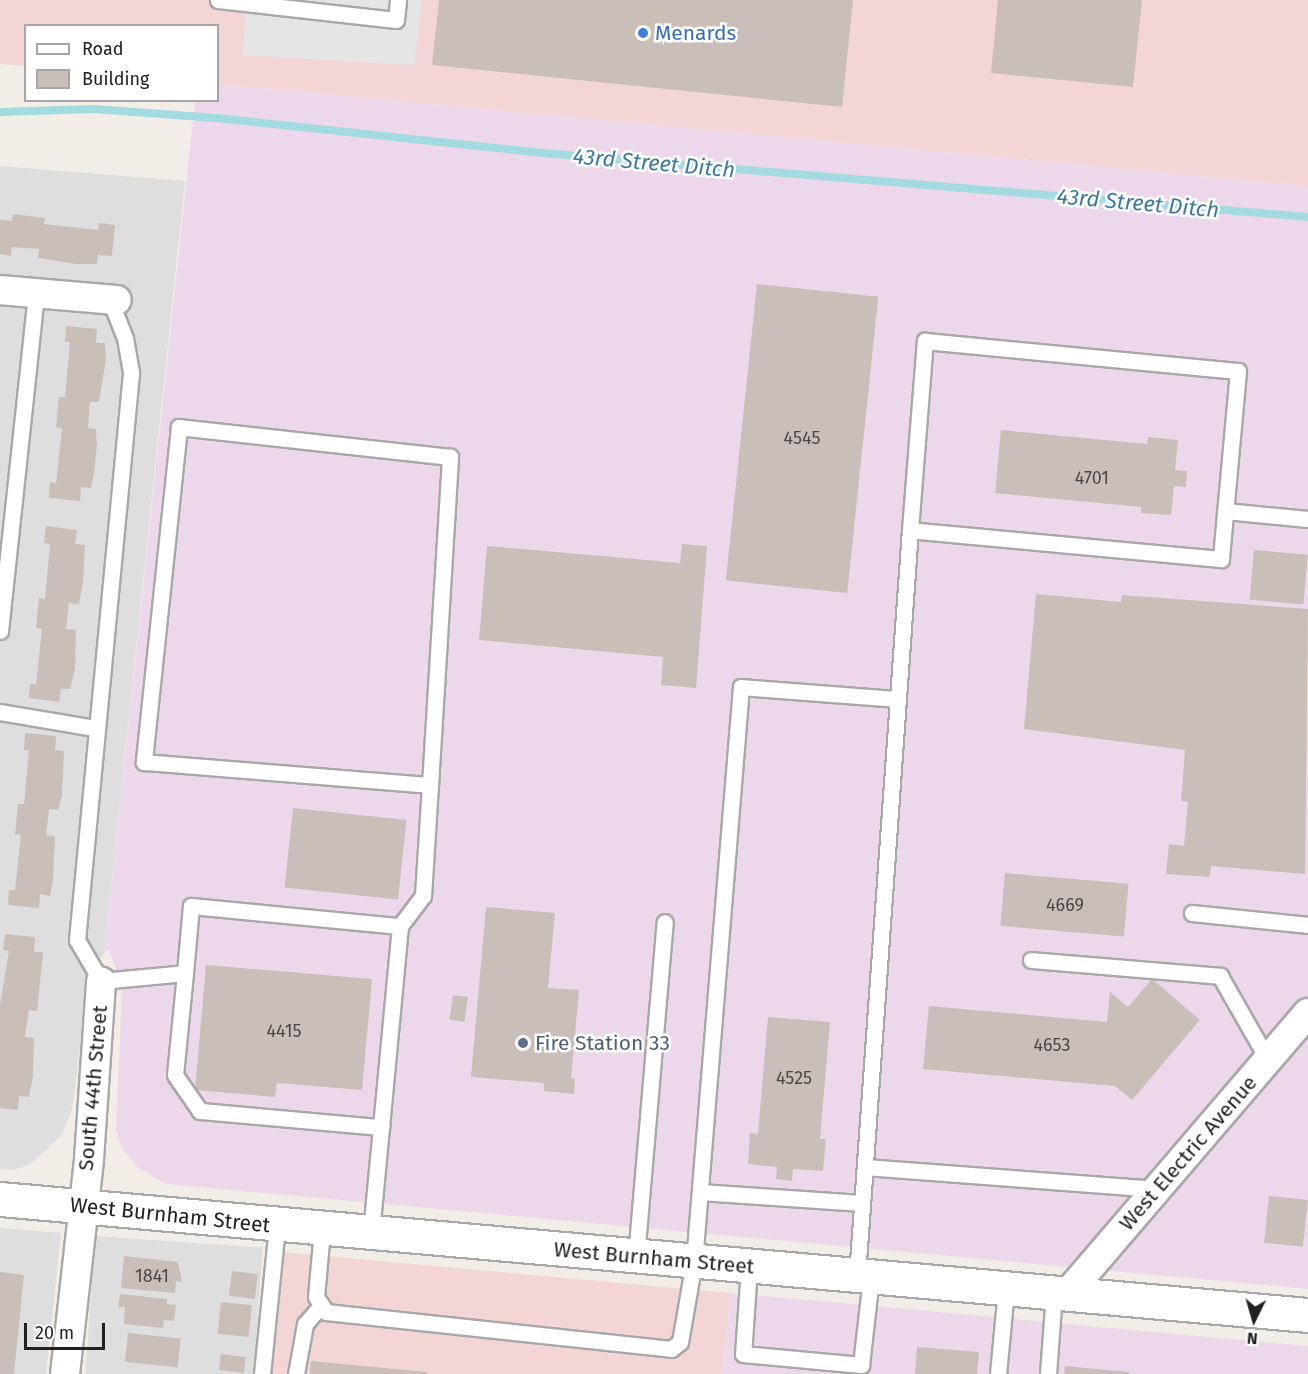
<!DOCTYPE html>
<html>
<head>
<meta charset="utf-8">
<style>
  body { margin:0 }
  #map { position:relative; width:1308px; height:1374px; overflow:hidden; background:#f2ede6; font-family:"Fira Sans",sans-serif }
  div>[style] { position:absolute }
  .residential>* { inset:0; background:#dfdede; transform-origin:0 0 }
  .commercial>* { inset:0; background:#f4d5d6 }
  .industrial>* { inset:0; background:#ecd8ea }
  .parking>* { inset:0; background:#e5e5e5 }
  .stream>* { height:8px; margin:-4px; padding:0 4px; transform-origin:4px; border-radius:4px; background:#a3dbe3 }
  .building>* { inset:0; background:#cabeb9; transform-origin:0 0 }
  .roads { filter:drop-shadow(2px 0 #a8a8a8) drop-shadow(-2px 0 #a8a8a8) drop-shadow(0 2px #a8a8a8) drop-shadow(0 -2px #a8a8a8) }
  .service>* { height:15px; margin:-7.5px; padding:0 7.5px; transform-origin:7.5px; border-radius:7.5px; background:#fff }
  .minor>* { height:28px; margin:-14px; padding:0 14px; transform-origin:14px; border-radius:14px; background:#fff }
  .tertiary>* { height:33px; margin:-16.5px; padding:0 16.5px; transform-origin:16.5px; border-radius:16.5px; background:#fff }
  .dots>* { width:16px; height:16px; translate:-50% -50%; box-sizing:border-box; border:3px solid #fff; border-radius:50% }
  span { translate:-50% -50%; white-space:nowrap; text-align:center; line-height:1.15; -webkit-text-stroke:5px #fff; paint-order:stroke }
  .number-label { font-size:18px; color:#4b4847 }
  .number-label span { -webkit-text-stroke-width:0 }
  .shop-label { font-size:21px; color:#366cbe }
  .left { translate:0 -50%; text-align:left }
  .service-label { font-size:21px; color:#4e5e75 }
  .street-label { font-size:21px; color:#212121 }
  .water-label { font-size:22px; color:#3b79a2; font-style:italic }
  .legend { position:absolute; left:24px; top:24px; width:195px; height:78px; box-sizing:border-box; background:#fff; border:2px solid #a6a6a6; margin:0; padding:8px 10px; list-style:none; font-size:18px; color:#212121 }
  .legend li { display:flex; align-items:center; gap:12px; height:30px }
  .legend b { width:30px; border:2px solid #a6a6a6 }
  .north { position:absolute; left:1224px; top:1290px; width:60px; height:60px; -webkit-text-stroke:4px #fff; paint-order:stroke; rotate:185deg; font-size:16px; font-weight:700; line-height:24px; text-align:center; color:#212121 }
  .north::after { content:''; display:block; margin:auto; width:21px; height:27px; background:#212121; clip-path:polygon(50% 0,100% 100%,50% 72%,0 100%) }
  .scale { position:absolute; left:24px; top:1323px; width:81px; height:27px; box-sizing:border-box; border:3px solid #212121; border-top:0; padding-left:8px; font-size:18px; line-height:21px; white-space:nowrap; color:#212121; -webkit-text-stroke:4px #fff; paint-order:stroke }
</style>
</head>
<body>
<div id="map">
  <div class="residential">
    <div style="clip-path:polygon(0 166px,185px 181px,104px 953px,90px 973px,72px 1109px,62px 1135px,29px 1165px,13px 1170px,0 1169px)"></div>
    <div style="clip-path:polygon(0 1228px,61px 1233px,46px 1374px,0 1374px)"></div>
    <div style="left:95px;top:1236px;width:168px;height:139px;rotate:4deg"></div>
  </div>
  <div class="commercial">
    <div style="clip-path:polygon(0 0,1308px 0,1308px 186px,218px 84px,218px 26px,26px 26px,25px 66px,0 64px)"></div>
    <div style="clip-path:polygon(281px 1252px,731px 1293px,722px 1374px,269px 1374px)"></div>
  </div>
  <div class="industrial">
    <div style="clip-path:polygon(218px 84px,1308px 186px,1308px 1289px,167px 1184px,139px 1169px,122px 1148px,116px 1130px,122px 990px,109px 949px,104px 953px,195px 101px,218px 100px)"></div>
    <div style="clip-path:polygon(731px 1293px,1308px 1346px,1308px 1374px,722px 1374px)"></div>
  </div>
  <div class="parking">
    <div style="clip-path:polygon(246px 0,422px 0,414px 65px,243px 55px)"></div>
  </div>
  <div class="stream">
    <div style="left:0;top:112px;width:94px;rotate:-1.8deg"></div>
    <div style="left:94px;top:109px;width:122px;rotate:4.2deg"></div>
    <div style="left:216px;top:118px;width:341px;rotate:6.1deg"></div>
    <div style="left:555px;top:154px;width:756px;rotate:4.78deg"></div>
  </div>
  <div class="building">
    <div style="clip-path:polygon(439px 0,853px 0,842px 107px,432px 65px)"></div>
    <div style="clip-path:polygon(998px 0,1142px 0,1133px 87px,991px 73px)"></div>
    <div style="clip-path:polygon(13px 214px,45px 218px,44px 224px,98px 230px,99px 223px,115px 225px,112px 256px,98px 255px,97px 264px,76px 264px,38px 258px,39px 249px,12px 247px,11px 256px,0 254px,0 220px,12px 221px)"></div>
    <div style="left:757px;top:284px;width:122px;height:298px;rotate:6deg"></div>
    <div style="clip-path:polygon(66px 326px,97px 329px,96px 343px,105px 343px,106px 359px,99px 402px,90px 402px,88px 428px,96px 429px,97px 444px,94px 473px,91px 488px,81px 487px,80px 501px,49px 498px,50px 482px,56px 483px,62px 428px,56px 427px,59px 397px,65px 397px,70px 342px,65px 342px)"></div>
    <div style="clip-path:polygon(1001px 430px,1147px 444px,1148px 437px,1178px 440px,1175px 470px,1187px 471px,1186px 487px,1174px 486px,1171px 515px,1141px 513px,1141px 507px,995px 493px)"></div>
    <div style="clip-path:polygon(46px 526px,77px 530px,75px 544px,85px 545px,83px 583px,79px 604px,69px 603px,66px 629px,76px 630px,75px 669px,70px 689px,61px 689px,59px 702px,29px 698px,30px 684px,36px 684px,42px 629px,36px 628px,39px 598px,45px 599px,50px 544px,44px 543px)"></div>
    <div style="clip-path:polygon(682px 544px,707px 546px,696px 688px,661px 685px,663px 657px,479px 640px,487px 546px,680px 563px)"></div>
    <div style="left:1254px;top:550px;width:54px;height:50px;rotate:5deg"></div>
    <div style="clip-path:polygon(1036px 594px,1121px 602px,1122px 595px,1308px 609px,1305px 874px,1211px 866px,1210px 877px,1166px 874px,1169px 844px,1184px 846px,1188px 802px,1181px 801px,1185px 750px,1024px 729px)"></div>
    <div style="clip-path:polygon(25px 733px,56px 736px,55px 750px,64px 751px,62px 796px,58px 810px,49px 809px,46px 835px,55px 836px,53px 880px,50px 896px,40px 894px,39px 908px,8px 905px,9px 890px,15px 890px,21px 835px,15px 834px,18px 804px,24px 804px,29px 750px,24px 750px)"></div>
    <div style="left:293px;top:808px;width:114px;height:80px;rotate:6deg"></div>
    <div style="left:1005px;top:873px;width:124px;height:53px;rotate:5deg"></div>
    <div style="clip-path:polygon(486px 907px,555px 913px,548px 988px,579px 990px,571px 1078px,575px 1079px,574px 1094px,544px 1091px,544px 1083px,471px 1077px)"></div>
    <div style="clip-path:polygon(5px 934px,35px 937px,34px 952px,43px 952px,37px 1011px,29px 1010px,25px 1037px,34px 1038px,33px 1076px,29px 1097px,19px 1096px,18px 1110px,0 1108px,0 1005px,9px 951px,3px 950px)"></div>
    <div style="clip-path:polygon(206px 965px,372px 979px,362px 1090px,277px 1083px,275px 1097px,195px 1090px)"></div>
    <div style="clip-path:polygon(1152px 979px,1200px 1020px,1132px 1100px,1115px 1086px,923px 1069px,929px 1006px,1107px 1022px,1110px 992px,1128px 1007px)"></div>
    <div style="left:453px;top:995px;width:15px;height:25px;rotate:8deg"></div>
    <div style="clip-path:polygon(768px 1017px,830px 1022px,820px 1139px,826px 1139px,823px 1171px,793px 1169px,792px 1181px,776px 1179px,777px 1167px,748px 1164px,750px 1133px,758px 1134px)"></div>
    <div style="left:1269px;top:1196px;width:39px;height:47px;rotate:6deg"></div>
    <div style="clip-path:polygon(124px 1256px,178px 1262px,182px 1282px,176px 1281px,175px 1293px,121px 1288px)"></div>
    <div style="left:232px;top:1271px;width:26px;height:25px;rotate:7deg"></div>
    <div style="clip-path:polygon(0 1272px,24px 1275px,14px 1374px,0 1374px)"></div>
    <div style="clip-path:polygon(120px 1294px,167px 1299px,167px 1304px,176px 1305px,174px 1321px,164px 1320px,163px 1328px,124px 1324px,125px 1307px,118px 1307px)"></div>
    <div style="left:221px;top:1302px;width:31px;height:32px;rotate:6deg"></div>
    <div style="left:128px;top:1333px;width:53px;height:29px;rotate:6deg"></div>
    <div style="clip-path:polygon(917px 1347px,979px 1352px,977px 1374px,915px 1374px)"></div>
    <div style="left:221px;top:1354px;width:25px;height:16px;rotate:7deg"></div>
    <div style="clip-path:polygon(311px 1361px,427px 1372px,427px 1374px,310px 1374px)"></div>
    <div style="clip-path:polygon(1065px 1366px,1129px 1372px,1129px 1374px,1064px 1374px)"></div>
  </div>
  <div class="roads">
    <div class="service">
      <div style="left:218px;top:0;width:179px;rotate:6.4deg"></div>
      <div style="left:396px;top:20px;width:20px;rotate:-84deg"></div>
      <div style="left:110px;top:300px;width:41px;rotate:68.5deg"></div>
      <div style="left:125px;top:338px;width:36px;rotate:80deg"></div>
      <div style="left:131px;top:373px;width:570px;rotate:95.44deg"></div>
      <div style="left:77px;top:940px;width:48px;rotate:59.7deg"></div>
      <div style="left:101px;top:981px;width:84px;rotate:-5.4deg"></div>
      <div style="left:185px;top:973px;width:67px;rotate:-84.9deg"></div>
      <div style="left:191px;top:906px;width:210px;rotate:5.5deg"></div>
      <div style="left:400px;top:926px;width:309px;rotate:95.4deg"></div>
      <div style="left:1225px;top:511px;width:83px;rotate:5.5deg"></div>
      <div style="left:0;top:631px;width:340px;rotate:-83.9deg"></div>
      <div style="left:0;top:712px;width:96px;rotate:9.6deg"></div>
      <div style="left:1192px;top:913px;width:117px;rotate:5.9deg"></div>
      <div style="left:400px;top:926px;width:38px;rotate:-53deg"></div>
      <div style="left:423px;top:896px;width:111px;rotate:-86.4deg"></div>
      <div style="left:430px;top:785px;width:329px;rotate:-86.5deg"></div>
      <div style="left:450px;top:457px;width:273px;rotate:-173.7deg"></div>
      <div style="left:179px;top:427px;width:337px;rotate:96deg"></div>
      <div style="left:144px;top:762px;width:287px;rotate:4.6deg"></div>
      <div style="left:1031px;top:960px;width:190px;rotate:4.8deg"></div>
      <div style="left:1220px;top:976px;width:97px;rotate:60.3deg"></div>
      <div style="left:185px;top:973px;width:102px;rotate:95.6deg"></div>
      <div style="left:175px;top:1075px;width:44px;rotate:55.2deg"></div>
      <div style="left:200px;top:1111px;width:182px;rotate:5.1deg"></div>
      <div style="left:865px;top:1167px;width:293px;rotate:4.3deg"></div>
      <div style="left:700px;top:1192px;width:162px;rotate:3.9deg"></div>
      <div style="left:322px;top:1230px;width:67px;rotate:95.1deg"></div>
      <div style="left:316px;top:1297px;width:18px;rotate:56deg"></div>
      <div style="left:326px;top:1312px;width:347px;rotate:6.1deg"></div>
      <div style="left:671px;top:1349px;width:11px;rotate:-38deg"></div>
      <div style="left:680px;top:1342px;width:81px;rotate:-80.1deg"></div>
      <div style="left:694px;top:1262px;width:577px;rotate:-85.33deg"></div>
      <div style="left:741px;top:687px;width:157px;rotate:4.4deg"></div>
      <div style="left:636px;top:1257px;width:336px;rotate:-85.1deg"></div>
      <div style="left:749px;top:1267px;width:87px;rotate:93.9deg"></div>
      <div style="left:743px;top:1354px;width:119px;rotate:5.3deg"></div>
      <div style="left:861px;top:1365px;width:89px;rotate:-83.5deg"></div>
      <div style="left:857px;top:1276px;width:748px;rotate:-85.94deg"></div>
      <div style="left:910px;top:530px;width:190px;rotate:-85.5deg"></div>
      <div style="left:925px;top:341px;width:314px;rotate:5.5deg"></div>
      <div style="left:1238px;top:371px;width:189px;rotate:95.2deg"></div>
      <div style="left:1221px;top:559px;width:312px;rotate:-174.7deg"></div>
      <div style="left:262px;top:1374px;width:149px;rotate:-84.2deg"></div>
      <div style="left:296px;top:1374px;width:51px;rotate:-79.8deg"></div>
      <div style="left:305px;top:1324px;width:21px;rotate:-49deg"></div>
      <div style="left:998px;top:1374px;width:85px;rotate:-84.6deg"></div>
      <div style="left:1048px;top:1374px;width:81px;rotate:-85.8deg"></div>
    </div>
    <div class="minor">
      <div style="left:0;top:290px;width:117px;rotate:4.9deg"></div>
      <div style="left:1067px;top:1294px;width:370px;rotate:-49.4deg"></div>
      <div style="left:65px;top:1374px;width:216px;rotate:-83.6deg"></div>
      <div style="left:89px;top:1159px;width:178px;rotate:-86.1deg"></div>
    </div>
    <div class="tertiary">
      <div style="left:0;top:1199px;width:1313px;rotate:5.07deg"></div>
    </div>
  </div>
  <div class="dots">
    <div style="left:643px;top:33px;background:#3f7fe0"></div>
    <div style="left:523px;top:1043px;background:#5c6f8a"></div>
  </div>
  <div class="number-label">
    <span style="left:802px;top:438px">4545</span>
    <span style="left:1092px;top:478px">4701</span>
    <span style="left:1065px;top:905px">4669</span>
    <span style="left:284px;top:1031px">4415</span>
    <span style="left:1052px;top:1045px">4653</span>
    <span style="left:794px;top:1078px">4525</span>
    <span style="left:152px;top:1276px">1841</span>
  </div>
  <div class="shop-label">
    <span class="left" style="left:655px;top:33px">Menards</span>
  </div>
  <div class="service-label">
    <span class="left" style="left:535px;top:1043px">Fire Station 33</span>
  </div>
  <div class="street-label">
    <span style="left:93px;top:1088px;rotate:-85deg">South 44th Street</span>
    <span style="left:1188px;top:1153px;rotate:-49deg">West Electric Avenue</span>
    <span style="left:170px;top:1215px;rotate:6deg">West Burnham Street</span>
    <span style="left:654px;top:1258px;rotate:5deg">West Burnham Street</span>
  </div>
  <div class="water-label">
    <span style="left:654px;top:163px;rotate:5deg">43rd Street Ditch</span>
    <span style="left:1138px;top:203px;rotate:5deg">43rd Street Ditch</span>
  </div>
  <ul class="legend">
  <li><b style="height:8px;background:#fff"></b>Road</li>
  <li><b style="height:16px;background:#cabeb9"></b>Building</li>
  </ul>
  <div class="north">N</div>
  <div class="scale">20 m</div>
</div>
</body>
</html>
